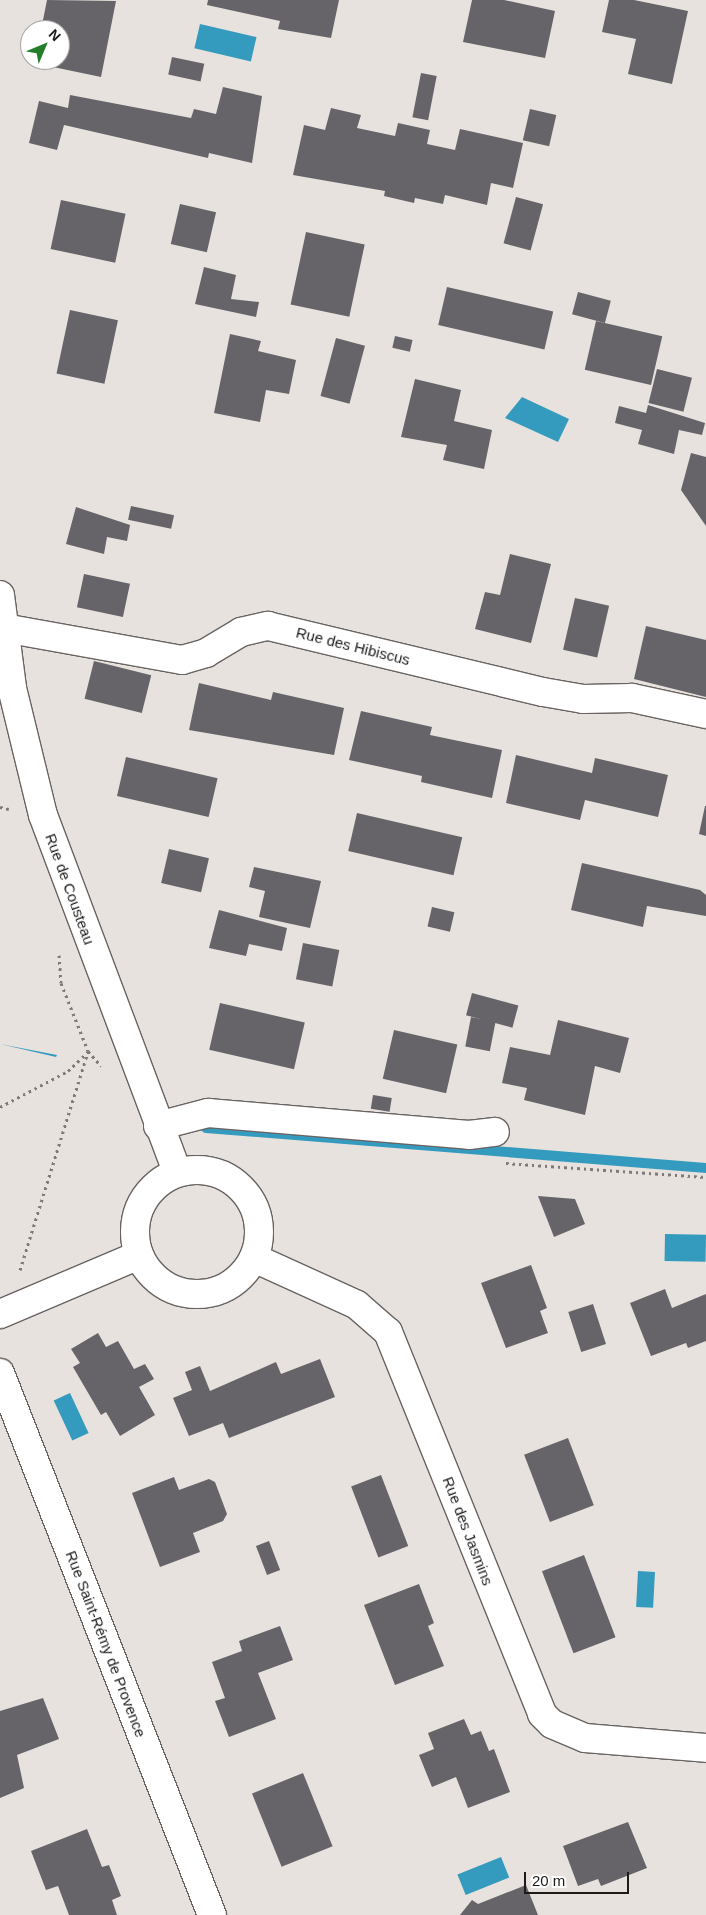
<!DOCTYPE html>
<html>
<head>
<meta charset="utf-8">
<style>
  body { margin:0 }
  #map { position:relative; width:706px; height:1915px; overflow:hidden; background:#e8e2de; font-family:Arial,sans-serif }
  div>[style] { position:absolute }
  .water>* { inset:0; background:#359bbe; transform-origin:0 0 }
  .stream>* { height:10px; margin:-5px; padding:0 5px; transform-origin:5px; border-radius:5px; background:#359bbe }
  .building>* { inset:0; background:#666469; transform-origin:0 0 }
  .path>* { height:3px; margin-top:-1.5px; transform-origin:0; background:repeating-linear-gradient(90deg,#7e7a77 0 2.5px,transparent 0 6.5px) }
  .roads { filter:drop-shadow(1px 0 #696361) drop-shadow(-1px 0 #696361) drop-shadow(0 1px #696361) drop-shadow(0 -1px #696361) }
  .minor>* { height:28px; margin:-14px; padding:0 14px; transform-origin:14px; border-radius:14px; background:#fff }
  .minor>.ring { margin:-14px; padding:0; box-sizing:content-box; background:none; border:28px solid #fff; border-radius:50% }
  span { translate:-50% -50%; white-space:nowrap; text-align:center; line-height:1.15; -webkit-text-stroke:5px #fff; paint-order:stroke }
  .street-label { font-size:15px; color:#1d1b1a }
  .north { position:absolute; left:20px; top:20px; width:50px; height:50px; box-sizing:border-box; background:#fff; border:1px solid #a5a4a3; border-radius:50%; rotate:45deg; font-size:14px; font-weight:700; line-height:20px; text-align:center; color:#1d1b1a }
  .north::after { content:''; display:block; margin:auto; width:18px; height:22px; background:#257c2a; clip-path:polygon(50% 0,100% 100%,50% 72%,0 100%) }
  .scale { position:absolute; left:524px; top:1872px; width:105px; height:22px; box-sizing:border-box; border:2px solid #1d1b1a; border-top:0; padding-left:6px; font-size:15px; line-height:18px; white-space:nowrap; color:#1d1b1a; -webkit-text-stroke:4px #fff; paint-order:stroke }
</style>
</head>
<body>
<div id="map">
  <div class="water">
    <div style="left:200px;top:24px;width:58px;height:25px;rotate:13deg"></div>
    <div style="clip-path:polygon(522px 397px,569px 419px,558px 442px,505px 418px)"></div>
    <div style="clip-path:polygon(0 1044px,57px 1055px,56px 1057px)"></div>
    <div style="left:665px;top:1234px;width:41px;height:27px;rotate:1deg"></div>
    <div style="left:70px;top:1393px;width:44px;height:18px;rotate:65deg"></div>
    <div style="left:638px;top:1571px;width:17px;height:36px;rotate:3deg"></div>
    <div style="left:501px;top:1857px;width:22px;height:47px;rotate:68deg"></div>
  </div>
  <div class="stream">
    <div style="left:206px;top:1128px;width:502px;rotate:4.57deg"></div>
  </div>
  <div class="building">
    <div style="clip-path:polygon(47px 0,116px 1px,101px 77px,34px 63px,60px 60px,60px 30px,41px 30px)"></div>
    <div style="clip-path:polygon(208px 0,339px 0,331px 38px,278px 29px,280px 21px,207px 5px)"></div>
    <div style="clip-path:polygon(472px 0,504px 0,555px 11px,545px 58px,463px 42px)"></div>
    <div style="clip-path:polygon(609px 0,634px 0,688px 11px,672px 84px,628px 74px,636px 39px,602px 32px)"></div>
    <div style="left:172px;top:57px;width:33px;height:18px;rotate:12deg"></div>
    <div style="left:421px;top:73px;width:16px;height:45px;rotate:11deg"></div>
    <div style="clip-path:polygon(223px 87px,262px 96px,252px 163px,209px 153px,208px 158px,64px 125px,57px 150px,29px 143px,39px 101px,68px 108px,70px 95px,191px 118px,194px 109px,216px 114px)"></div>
    <div style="clip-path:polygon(331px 108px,361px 115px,357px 128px,395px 136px,398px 123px,430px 130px,427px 144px,455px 150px,460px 129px,523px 143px,513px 188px,491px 183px,487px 205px,445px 195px,443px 204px,415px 198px,414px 203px,384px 196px,385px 191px,293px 175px,304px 125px,325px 130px)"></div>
    <div style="left:530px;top:109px;width:27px;height:32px;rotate:13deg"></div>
    <div style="left:516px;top:197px;width:28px;height:48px;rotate:15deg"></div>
    <div style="left:61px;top:200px;width:66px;height:50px;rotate:12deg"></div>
    <div style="left:180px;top:204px;width:37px;height:41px;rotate:13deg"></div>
    <div style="left:306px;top:232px;width:60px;height:74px;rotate:12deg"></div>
    <div style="clip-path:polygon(204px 267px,236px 275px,231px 299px,259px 302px,256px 317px,195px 304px)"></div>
    <div style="left:447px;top:287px;width:109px;height:39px;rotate:13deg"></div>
    <div style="left:578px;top:292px;width:34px;height:23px;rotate:15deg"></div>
    <div style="left:70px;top:310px;width:49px;height:65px;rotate:12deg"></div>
    <div style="left:596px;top:321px;width:68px;height:50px;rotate:13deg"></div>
    <div style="clip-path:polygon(230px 334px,261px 341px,258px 351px,296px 360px,289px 394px,266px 390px,260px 422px,214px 413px)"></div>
    <div style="left:395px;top:336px;width:18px;height:12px;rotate:13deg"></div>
    <div style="left:336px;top:338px;width:30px;height:60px;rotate:15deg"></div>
    <div style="left:657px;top:369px;width:36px;height:35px;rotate:14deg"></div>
    <div style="clip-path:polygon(415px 379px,461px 390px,454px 421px,492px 430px,484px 469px,443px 460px,447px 445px,401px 437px)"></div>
    <div style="clip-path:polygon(648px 405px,705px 423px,702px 435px,679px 430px,674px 454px,638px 444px,642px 430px,615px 423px,619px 406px,646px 413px)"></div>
    <div style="clip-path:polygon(691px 453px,706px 457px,706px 526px,681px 490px)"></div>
    <div style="left:131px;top:506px;width:44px;height:14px;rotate:12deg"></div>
    <div style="clip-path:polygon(76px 507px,130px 525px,127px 541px,107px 537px,104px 554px,66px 544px)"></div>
    <div style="clip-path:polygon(510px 554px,551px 564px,531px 643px,475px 629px,485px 592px,500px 595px)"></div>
    <div style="left:84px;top:574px;width:47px;height:34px;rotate:12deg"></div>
    <div style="left:575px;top:598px;width:35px;height:53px;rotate:13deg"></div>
    <div style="clip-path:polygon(646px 626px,706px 640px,706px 697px,634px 679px)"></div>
    <div style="left:94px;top:661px;width:59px;height:39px;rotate:14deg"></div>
    <div style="clip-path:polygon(199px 683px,271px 700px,273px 692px,344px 708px,334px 755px,189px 730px)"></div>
    <div style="clip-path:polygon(361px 711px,432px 727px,430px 735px,502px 750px,492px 798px,421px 782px,422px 776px,349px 760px)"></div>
    <div style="clip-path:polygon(516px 755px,592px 773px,595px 758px,668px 775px,658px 817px,585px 800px,580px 820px,506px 803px)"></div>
    <div style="left:126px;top:757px;width:94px;height:40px;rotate:13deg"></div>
    <div style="clip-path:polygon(705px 806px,706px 806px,706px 836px,699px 834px)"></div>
    <div style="left:357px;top:813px;width:108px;height:39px;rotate:13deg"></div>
    <div style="left:169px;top:849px;width:41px;height:35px;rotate:13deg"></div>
    <div style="clip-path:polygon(582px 863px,700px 890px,706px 895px,706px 916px,647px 906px,643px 927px,571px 910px)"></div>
    <div style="clip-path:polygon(254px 867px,321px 881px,310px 928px,259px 917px,265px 891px,249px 887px)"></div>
    <div style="left:432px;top:907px;width:23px;height:20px;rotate:13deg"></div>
    <div style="clip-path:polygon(219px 910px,287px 928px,282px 951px,249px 944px,246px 956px,209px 948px)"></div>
    <div style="left:303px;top:943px;width:37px;height:37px;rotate:11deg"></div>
    <div style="left:472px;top:993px;width:48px;height:23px;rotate:15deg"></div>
    <div style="left:220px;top:1003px;width:87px;height:48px;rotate:13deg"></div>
    <div style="left:471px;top:1017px;width:25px;height:30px;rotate:11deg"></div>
    <div style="clip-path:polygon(558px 1020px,629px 1038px,620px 1073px,595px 1066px,585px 1115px,524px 1100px,527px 1088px,502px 1083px,510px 1047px,550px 1055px)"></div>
    <div style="left:394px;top:1030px;width:65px;height:50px;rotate:13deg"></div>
    <div style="left:373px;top:1095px;width:19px;height:14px;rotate:9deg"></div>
    <div style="clip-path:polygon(538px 1196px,575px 1199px,585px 1224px,554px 1237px)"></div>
    <div style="clip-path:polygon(531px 1265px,547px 1308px,540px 1311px,548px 1333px,506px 1348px,481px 1283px)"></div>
    <div style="clip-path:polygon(665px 1289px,672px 1308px,706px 1294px,706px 1341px,688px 1348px,686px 1343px,651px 1356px,630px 1303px)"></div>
    <div style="left:593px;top:1304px;width:42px;height:26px;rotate:72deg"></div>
    <div style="clip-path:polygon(98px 1333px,106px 1347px,118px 1341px,134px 1369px,145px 1364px,154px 1379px,139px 1387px,155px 1415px,120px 1436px,106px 1412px,101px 1415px,73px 1367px,80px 1363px,71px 1349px)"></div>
    <div style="clip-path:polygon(320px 1359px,335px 1397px,229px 1438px,223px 1423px,189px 1436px,173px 1398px,192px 1390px,185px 1372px,200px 1366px,210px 1391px,276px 1362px,281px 1374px)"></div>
    <div style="left:568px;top:1438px;width:72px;height:47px;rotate:69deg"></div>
    <div style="left:381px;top:1475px;width:76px;height:32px;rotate:69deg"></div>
    <div style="clip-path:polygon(174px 1477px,179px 1490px,209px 1479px,215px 1482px,227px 1514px,223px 1521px,193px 1533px,200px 1552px,160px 1567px,132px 1493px)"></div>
    <div style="left:269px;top:1541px;width:31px;height:14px;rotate:69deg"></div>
    <div style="left:584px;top:1555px;width:88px;height:45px;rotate:69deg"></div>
    <div style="clip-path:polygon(419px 1584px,434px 1623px,428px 1626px,444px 1666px,395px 1685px,364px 1605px)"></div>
    <div style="clip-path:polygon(280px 1626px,293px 1660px,258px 1673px,276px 1719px,229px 1737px,215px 1701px,225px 1698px,212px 1662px,242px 1651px,239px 1641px)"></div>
    <div style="clip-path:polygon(43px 1698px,59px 1739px,17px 1755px,24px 1788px,0 1798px,0 1711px)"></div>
    <div style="clip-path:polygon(464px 1719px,471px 1735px,481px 1731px,489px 1751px,494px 1749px,510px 1792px,468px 1808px,456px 1777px,432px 1787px,419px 1755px,434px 1749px,428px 1733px)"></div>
    <div style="left:303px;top:1773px;width:79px;height:55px;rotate:68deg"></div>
    <div style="clip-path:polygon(628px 1822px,647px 1868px,601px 1886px,598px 1879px,578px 1886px,563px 1846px)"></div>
    <div style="clip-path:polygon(87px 1829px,102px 1867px,109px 1865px,121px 1896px,112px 1900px,117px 1915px,69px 1915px,58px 1886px,46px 1890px,31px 1851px)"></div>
    <div style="clip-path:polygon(526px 1885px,538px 1915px,460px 1915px,472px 1900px,478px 1904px)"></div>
  </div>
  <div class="path">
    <div style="left:0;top:807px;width:9px;rotate:13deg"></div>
    <div style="left:59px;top:955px;width:28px;rotate:86deg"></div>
    <div style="left:61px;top:983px;width:73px;rotate:68.3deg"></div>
    <div style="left:88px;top:1051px;width:20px;rotate:49deg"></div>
    <div style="left:0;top:1107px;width:77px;rotate:-27.9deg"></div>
    <div style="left:68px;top:1071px;width:28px;rotate:-44deg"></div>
    <div style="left:506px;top:1163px;width:200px;rotate:4deg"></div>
    <div style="left:20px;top:1270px;width:228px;rotate:-72.7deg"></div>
  </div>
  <div class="roads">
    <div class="minor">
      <div style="left:0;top:595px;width:94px;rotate:82.6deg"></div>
      <div style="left:12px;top:688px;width:131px;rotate:76.3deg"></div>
      <div style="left:43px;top:815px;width:381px;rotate:69.4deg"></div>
      <div style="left:4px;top:628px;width:181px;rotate:10.2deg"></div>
      <div style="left:182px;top:660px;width:25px;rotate:-16deg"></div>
      <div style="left:206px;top:653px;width:41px;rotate:-31deg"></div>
      <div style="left:241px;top:632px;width:28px;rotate:-13deg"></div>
      <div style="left:268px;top:626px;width:283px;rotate:13.5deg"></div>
      <div style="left:543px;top:692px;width:41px;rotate:9.9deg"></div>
      <div style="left:583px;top:699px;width:49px;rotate:-1.2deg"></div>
      <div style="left:632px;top:698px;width:76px;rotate:12.2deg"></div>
      <div style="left:158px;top:1126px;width:52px;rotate:-14.6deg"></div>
      <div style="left:208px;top:1113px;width:262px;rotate:4.8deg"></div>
      <div style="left:469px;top:1135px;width:26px;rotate:-7deg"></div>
      <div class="ring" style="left:135px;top:1170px;width:96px;height:96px"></div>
      <div style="left:254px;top:1258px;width:113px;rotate:24.5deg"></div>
      <div style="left:357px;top:1305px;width:41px;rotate:41.1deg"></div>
      <div style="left:388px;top:1332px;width:412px;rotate:68deg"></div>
      <div style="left:542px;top:1714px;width:14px;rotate:45deg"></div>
      <div style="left:552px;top:1724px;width:36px;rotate:23deg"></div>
      <div style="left:585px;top:1738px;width:121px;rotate:4.7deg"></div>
      <div style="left:0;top:1314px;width:151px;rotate:-23deg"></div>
      <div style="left:0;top:1373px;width:582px;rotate:68.64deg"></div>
    </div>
  </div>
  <div class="street-label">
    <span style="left:353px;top:646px;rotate:14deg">Rue des Hibiscus</span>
    <span style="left:70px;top:889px;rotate:70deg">Rue de Cousteau</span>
    <span style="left:468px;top:1531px;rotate:69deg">Rue des Jasmins</span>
    <span style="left:106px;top:1644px;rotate:69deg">Rue Saint-Rémy de Provence</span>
  </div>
  <div class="north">N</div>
  <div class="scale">20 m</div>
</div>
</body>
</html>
